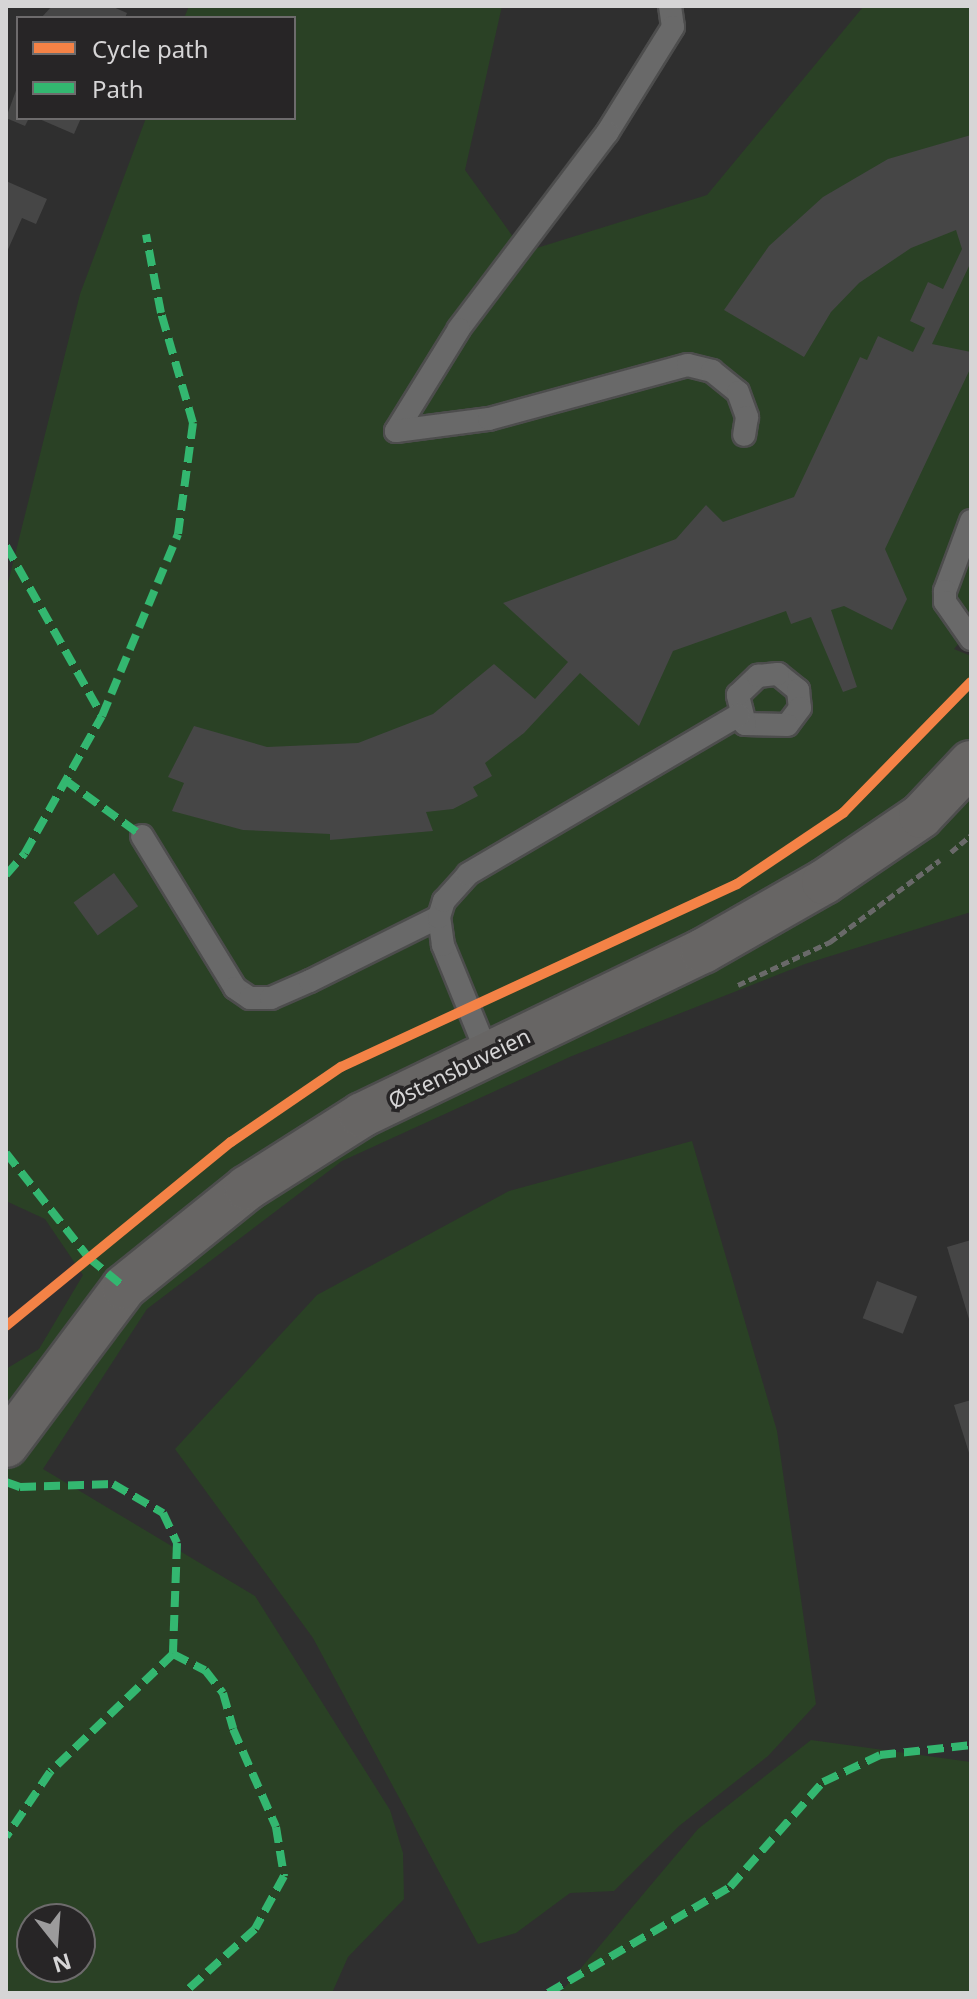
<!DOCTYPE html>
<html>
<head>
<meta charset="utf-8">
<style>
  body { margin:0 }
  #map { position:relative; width:977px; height:1999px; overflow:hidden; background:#2f2f2f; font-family:"Noto Sans",sans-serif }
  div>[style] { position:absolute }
  .green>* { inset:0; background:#2a4125 }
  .building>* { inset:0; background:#464646; transform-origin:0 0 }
  .path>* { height:5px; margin-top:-2.5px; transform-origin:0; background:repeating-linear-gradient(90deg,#696969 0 8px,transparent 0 12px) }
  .roads { filter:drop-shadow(2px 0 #4d4d4d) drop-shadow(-2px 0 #4d4d4d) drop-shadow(0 2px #4d4d4d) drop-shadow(0 -2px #4d4d4d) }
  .lane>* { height:22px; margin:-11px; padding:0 11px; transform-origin:11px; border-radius:11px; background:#696969 }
  .secondary>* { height:44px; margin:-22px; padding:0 22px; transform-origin:22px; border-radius:22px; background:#676564 }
  .quiet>* { height:8px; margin-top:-4px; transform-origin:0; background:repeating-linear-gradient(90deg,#33b770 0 16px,transparent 0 24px) }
  .cycleway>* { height:10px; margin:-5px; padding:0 5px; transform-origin:5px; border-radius:5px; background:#f48246 }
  span { translate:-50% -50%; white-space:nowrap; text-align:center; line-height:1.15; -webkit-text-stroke:7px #272526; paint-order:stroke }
  .street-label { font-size:22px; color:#d6d5d6 }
  .frame { position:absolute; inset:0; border:8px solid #d6d5d6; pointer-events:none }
  .legend { position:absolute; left:16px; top:16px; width:280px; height:104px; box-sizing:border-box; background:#272526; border:2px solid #6d6b6c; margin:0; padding:10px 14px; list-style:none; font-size:24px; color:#d6d5d6 }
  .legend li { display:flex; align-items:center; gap:16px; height:40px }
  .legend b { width:40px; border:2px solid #6d6b6c }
  .north { position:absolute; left:16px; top:1903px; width:80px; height:80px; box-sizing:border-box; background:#272526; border:2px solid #6d6b6c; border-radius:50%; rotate:163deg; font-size:22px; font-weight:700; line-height:32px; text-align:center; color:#d6d5d6 }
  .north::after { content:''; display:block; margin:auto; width:28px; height:36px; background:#9c9b9c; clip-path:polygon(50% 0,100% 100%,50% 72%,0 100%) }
</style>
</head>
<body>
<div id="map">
  <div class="green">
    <div style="clip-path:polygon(evenodd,189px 6px,502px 6px,465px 170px,524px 252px,707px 195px,863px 7px,971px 6px,971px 629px,954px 649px,971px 656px,971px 912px,805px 964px,572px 1056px,342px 1161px,147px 1309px,43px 1469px,255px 1596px,390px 1810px,403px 1853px,404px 1899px,348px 1957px,332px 1993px,6px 1993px,6px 1369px,39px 1349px,83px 1275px,45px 1219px,6px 1201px,6px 591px,80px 294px,146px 118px,294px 118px,294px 18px,184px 18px,189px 6px,32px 1919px,80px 1919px,80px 1967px,32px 1967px,32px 1919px)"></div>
    <div style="clip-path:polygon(692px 1141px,777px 1431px,816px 1704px,768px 1756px,679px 1826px,614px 1891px,570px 1893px,516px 1933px,478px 1944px,313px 1638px,175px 1449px,317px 1295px,509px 1191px)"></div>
    <div style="clip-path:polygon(811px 1740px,971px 1762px,971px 1993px,560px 1993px,698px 1829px)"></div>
  </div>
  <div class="building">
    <div style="clip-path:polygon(52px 6px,111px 6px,127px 13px,125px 18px,41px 18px)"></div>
    <div style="clip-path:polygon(18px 85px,18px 118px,29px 118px,25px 126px,6px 118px)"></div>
    <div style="clip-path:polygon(37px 118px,81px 118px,74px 134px)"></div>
    <div style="clip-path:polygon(971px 135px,971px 262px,932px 344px,971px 352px,971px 367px,885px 549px,907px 599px,892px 630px,844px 606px,831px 610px,857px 687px,843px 692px,811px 617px,791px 624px,786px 611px,673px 651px,639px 726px,580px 673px,524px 733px,485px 763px,492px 776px,473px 787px,478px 796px,453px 809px,426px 812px,433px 831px,330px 840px,330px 834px,243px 830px,172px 811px,184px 783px,168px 777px,194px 726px,267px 747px,358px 743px,433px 714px,494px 664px,535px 699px,568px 662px,503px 603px,676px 539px,706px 505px,723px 522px,794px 497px,860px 357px,867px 360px,878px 336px,913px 352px,925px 328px,910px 321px,928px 282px,943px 289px,962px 249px,956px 230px,911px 248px,859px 283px,831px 312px,804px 357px,724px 310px,769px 246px,823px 197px,888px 159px)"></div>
    <div style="clip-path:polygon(6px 181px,47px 199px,36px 224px,22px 218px,6px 254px)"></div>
    <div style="left:114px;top:873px;width:41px;height:50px;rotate:54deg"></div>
    <div style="clip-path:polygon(971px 1240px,971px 1318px,969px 1319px,947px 1247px)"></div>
    <div style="left:877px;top:1281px;width:43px;height:40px;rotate:21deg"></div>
    <div style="clip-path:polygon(971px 1400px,971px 1456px,970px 1456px,954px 1405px)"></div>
  </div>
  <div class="path">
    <div style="left:951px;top:852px;width:26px;rotate:-40deg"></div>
    <div style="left:738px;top:985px;width:102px;rotate:-25.1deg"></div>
    <div style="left:830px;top:942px;width:137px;rotate:-36.7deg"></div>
  </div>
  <div class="roads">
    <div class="lane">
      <div style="left:670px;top:6px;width:21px;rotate:82deg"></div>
      <div style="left:673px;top:27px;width:125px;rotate:121.9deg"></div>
      <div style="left:607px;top:133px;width:246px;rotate:127.1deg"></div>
      <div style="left:459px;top:329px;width:120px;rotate:121.7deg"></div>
      <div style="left:396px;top:431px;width:94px;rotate:-7.4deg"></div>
      <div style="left:489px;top:419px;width:206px;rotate:-15.2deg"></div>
      <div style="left:688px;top:365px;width:25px;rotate:14deg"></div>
      <div style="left:712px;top:371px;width:33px;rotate:39deg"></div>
      <div style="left:738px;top:392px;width:27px;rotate:70deg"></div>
      <div style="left:747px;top:417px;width:18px;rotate:99deg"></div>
      <div style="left:971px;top:521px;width:75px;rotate:110.4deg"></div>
      <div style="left:945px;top:591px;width:11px;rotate:90deg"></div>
      <div style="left:945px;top:602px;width:45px;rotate:54.9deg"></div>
      <div style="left:778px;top:674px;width:26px;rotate:39deg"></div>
      <div style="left:798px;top:690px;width:18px;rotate:84deg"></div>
      <div style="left:800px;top:708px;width:21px;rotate:127deg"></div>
      <div style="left:787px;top:725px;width:42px;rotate:-178.6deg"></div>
      <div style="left:745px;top:724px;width:30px;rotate:-104deg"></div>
      <div style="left:738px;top:695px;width:28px;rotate:-44deg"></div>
      <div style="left:758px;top:676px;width:20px;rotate:-6deg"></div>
      <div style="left:142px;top:836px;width:178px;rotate:58.5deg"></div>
      <div style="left:235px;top:988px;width:18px;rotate:34deg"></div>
      <div style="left:250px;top:998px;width:21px"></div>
      <div style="left:271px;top:998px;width:43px;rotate:-23.6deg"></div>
      <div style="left:310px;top:981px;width:144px;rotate:-26.4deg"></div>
      <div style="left:487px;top:1053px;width:117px;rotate:-112.2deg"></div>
      <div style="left:443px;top:945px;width:28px;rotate:-98deg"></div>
      <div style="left:439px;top:917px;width:17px;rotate:-73deg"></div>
      <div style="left:444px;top:901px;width:36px;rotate:-48deg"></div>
      <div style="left:468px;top:874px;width:314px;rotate:-30.4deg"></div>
    </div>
    <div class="secondary">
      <div style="left:6px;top:1445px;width:197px;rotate:-53.2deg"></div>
      <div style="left:124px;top:1287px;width:158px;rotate:-38.8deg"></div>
      <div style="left:247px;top:1188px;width:136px;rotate:-32.4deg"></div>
      <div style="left:362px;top:1115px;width:378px;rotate:-25.7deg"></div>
      <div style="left:703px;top:951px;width:139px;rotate:-29.7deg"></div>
      <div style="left:824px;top:882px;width:117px;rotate:-34.2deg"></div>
      <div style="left:921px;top:816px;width:73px;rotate:-46.7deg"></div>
    </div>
  </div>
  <div class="quiet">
    <div style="left:6px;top:546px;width:195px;rotate:60.5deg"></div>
    <div style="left:65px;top:780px;width:95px;rotate:36deg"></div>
    <div style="left:6px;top:875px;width:29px;rotate:-49deg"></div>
    <div style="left:25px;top:853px;width:157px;rotate:-60.7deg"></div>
    <div style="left:102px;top:716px;width:197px;rotate:-67.3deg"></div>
    <div style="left:178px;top:534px;width:112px;rotate:-82.3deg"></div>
    <div style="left:193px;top:423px;width:115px;rotate:-106.2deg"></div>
    <div style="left:161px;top:313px;width:80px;rotate:-100.8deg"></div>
    <div style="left:6px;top:1153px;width:134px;rotate:51.7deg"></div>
    <div style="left:89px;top:1258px;width:45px;rotate:39.6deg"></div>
    <div style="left:6px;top:1482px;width:15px;rotate:20deg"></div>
    <div style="left:20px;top:1487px;width:93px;rotate:-1.8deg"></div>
    <div style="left:113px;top:1484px;width:58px;rotate:30.1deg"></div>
    <div style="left:163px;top:1513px;width:33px;rotate:65deg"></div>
    <div style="left:177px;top:1543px;width:111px;rotate:92.1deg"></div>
    <div style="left:173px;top:1654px;width:170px;rotate:136.2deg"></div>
    <div style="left:50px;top:1772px;width:78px;rotate:124.1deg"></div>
    <div style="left:173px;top:1654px;width:36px;rotate:27deg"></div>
    <div style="left:205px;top:1670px;width:29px;rotate:52deg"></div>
    <div style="left:223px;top:1693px;width:37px;rotate:74deg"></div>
    <div style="left:233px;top:1729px;width:107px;rotate:66.3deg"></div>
    <div style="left:276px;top:1827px;width:50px;rotate:80.7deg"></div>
    <div style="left:284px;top:1876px;width:60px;rotate:118.7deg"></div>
    <div style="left:255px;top:1929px;width:96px;rotate:138deg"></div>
    <div style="left:548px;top:1993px;width:211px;rotate:-30.2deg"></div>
    <div style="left:730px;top:1887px;width:140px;rotate:-48.5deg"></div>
    <div style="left:823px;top:1782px;width:63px;rotate:-25.3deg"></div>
    <div style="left:880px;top:1755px;width:92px;rotate:-6.3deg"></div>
  </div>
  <div class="cycleway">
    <div style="left:6px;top:1326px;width:291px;rotate:-39.3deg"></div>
    <div style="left:231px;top:1142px;width:133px;rotate:-34.3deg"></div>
    <div style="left:341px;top:1067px;width:436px;rotate:-24.8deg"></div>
    <div style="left:737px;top:884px;width:128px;rotate:-33.8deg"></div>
    <div style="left:843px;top:813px;width:183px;rotate:-45.7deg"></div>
  </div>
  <div class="street-label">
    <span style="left:459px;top:1068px;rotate:-26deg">Østensbuveien</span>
  </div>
  <div class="frame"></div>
  <ul class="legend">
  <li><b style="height:10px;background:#f48246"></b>Cycle path</li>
  <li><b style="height:10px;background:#33b770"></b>Path</li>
  </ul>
  <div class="north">N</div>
</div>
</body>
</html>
